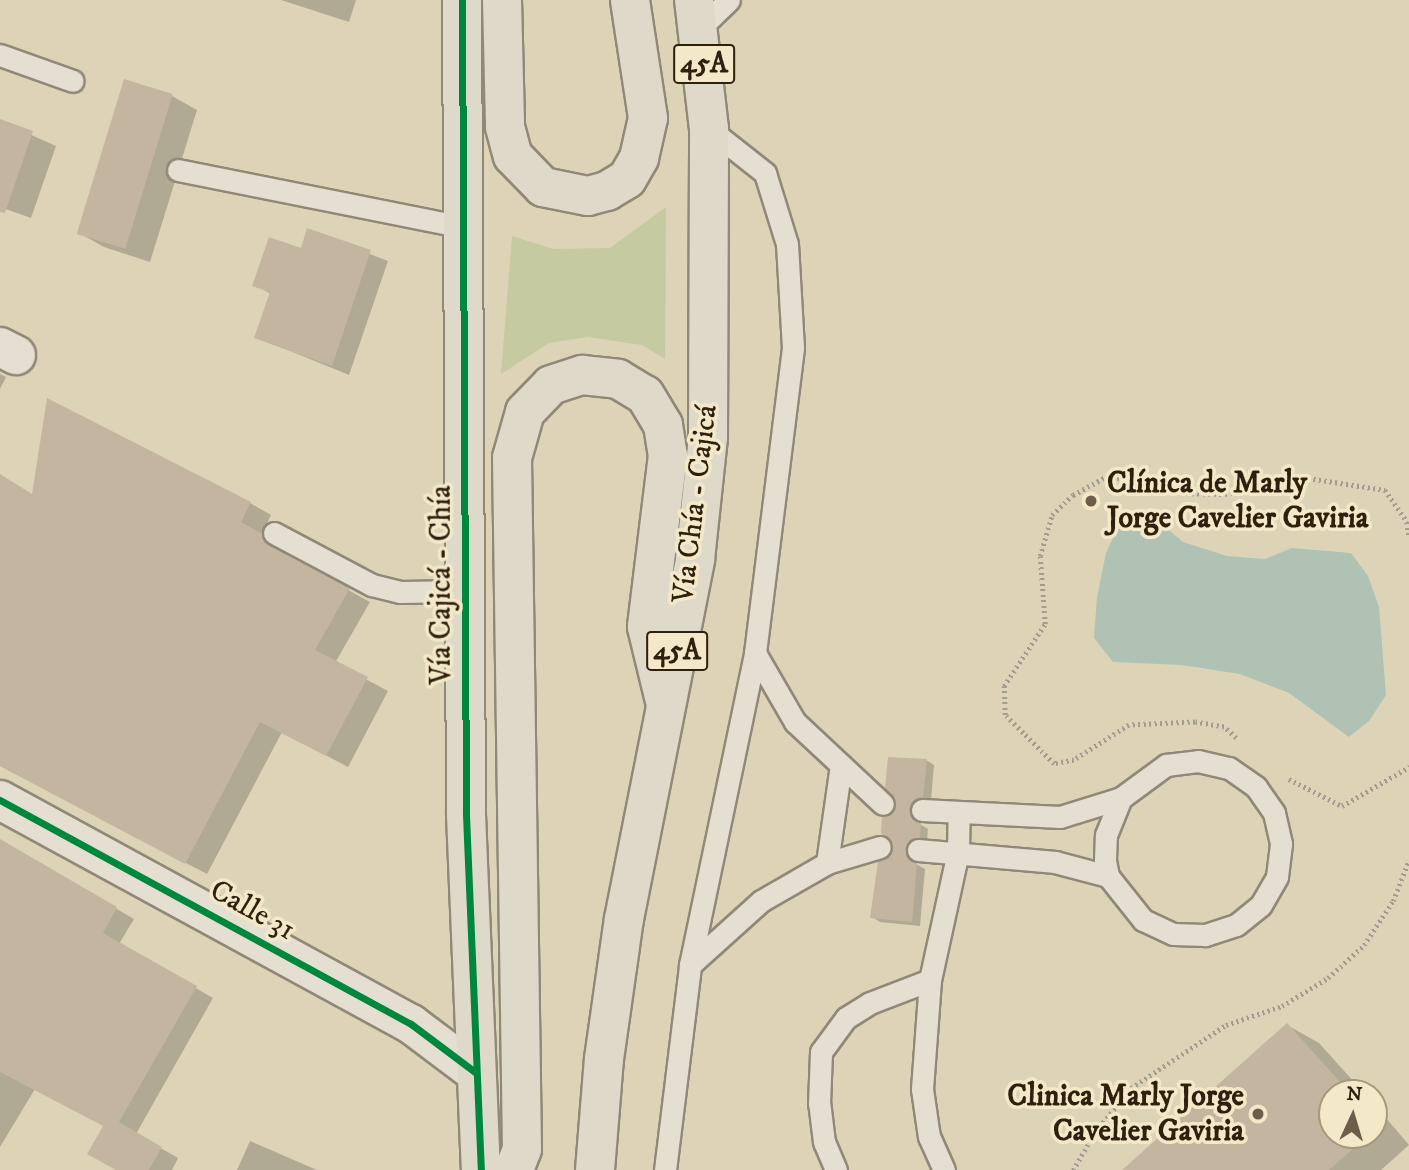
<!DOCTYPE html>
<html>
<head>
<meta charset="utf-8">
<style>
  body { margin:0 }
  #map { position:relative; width:1409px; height:1170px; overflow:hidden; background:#ddd4b8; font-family:"IM FELL DW Pica",serif }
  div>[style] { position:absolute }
  .green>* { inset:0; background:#c5caa0 }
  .water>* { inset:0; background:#afc2b3 }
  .shadow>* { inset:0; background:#0003 }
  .building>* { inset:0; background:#c4b5a0; transform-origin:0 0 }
  .path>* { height:4.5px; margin-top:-2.25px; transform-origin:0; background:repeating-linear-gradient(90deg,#a29d91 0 2px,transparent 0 5.5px) }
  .roads { filter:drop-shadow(2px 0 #908977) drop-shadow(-2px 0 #908977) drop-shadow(0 2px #908977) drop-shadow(0 -2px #908977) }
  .lane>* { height:21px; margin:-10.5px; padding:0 10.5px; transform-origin:10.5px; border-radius:10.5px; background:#e4dfd1 }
  .street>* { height:38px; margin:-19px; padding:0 19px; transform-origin:19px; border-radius:19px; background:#e4dfd1 }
  .highway>* { height:38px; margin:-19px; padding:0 19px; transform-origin:19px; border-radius:19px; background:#dfd9c9 }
  .cycleway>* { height:7px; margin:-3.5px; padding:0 3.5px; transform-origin:3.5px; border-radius:3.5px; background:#00873e }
  .dots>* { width:19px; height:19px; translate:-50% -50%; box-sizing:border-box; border:4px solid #f3e8c7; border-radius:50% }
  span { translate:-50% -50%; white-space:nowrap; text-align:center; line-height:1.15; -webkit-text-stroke:7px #f3e8c7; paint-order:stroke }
  .shield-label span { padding:2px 5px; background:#f3e8c7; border:2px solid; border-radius:5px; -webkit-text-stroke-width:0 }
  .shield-label { font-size:28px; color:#2f1f0e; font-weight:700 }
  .poi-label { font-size:30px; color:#2f1f0e; font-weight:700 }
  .left { translate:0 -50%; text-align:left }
  .right { translate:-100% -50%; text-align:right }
  .street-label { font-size:30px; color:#2f1f0e }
  .north { position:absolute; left:1318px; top:1079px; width:70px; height:70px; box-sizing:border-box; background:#f3e8c7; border:2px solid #a5987d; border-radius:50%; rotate:4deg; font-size:19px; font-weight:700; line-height:28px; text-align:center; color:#2f1f0e }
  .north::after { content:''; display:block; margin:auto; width:24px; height:32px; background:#6c5e4a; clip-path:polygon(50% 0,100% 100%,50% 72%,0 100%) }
</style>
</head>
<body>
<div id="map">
  <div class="green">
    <div style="clip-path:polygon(666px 207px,665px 359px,642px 345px,588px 337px,549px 343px,501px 374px,512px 236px,553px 249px,610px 248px)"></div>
  </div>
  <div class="water">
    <div style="clip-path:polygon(1136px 517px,1157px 520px,1183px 542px,1227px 556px,1265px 559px,1292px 548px,1351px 553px,1368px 576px,1379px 607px,1386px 695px,1369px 721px,1349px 737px,1289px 693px,1240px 674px,1182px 665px,1113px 662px,1094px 638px,1097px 597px,1106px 553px,1119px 525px)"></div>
  </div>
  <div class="shadow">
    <div style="clip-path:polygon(281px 0,356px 0,349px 22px)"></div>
    <div style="clip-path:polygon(172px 96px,197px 110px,150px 262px,104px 247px,79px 233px)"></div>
    <div style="clip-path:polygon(0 121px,56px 146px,31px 218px,0 207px)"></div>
    <div style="clip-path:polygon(308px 230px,388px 261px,349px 375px,256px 337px,271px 294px,255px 285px,302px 250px)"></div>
    <div style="clip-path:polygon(0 374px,6px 377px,0 389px)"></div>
    <div style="clip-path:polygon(0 475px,33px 496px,250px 503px,271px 515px,261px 535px,282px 547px,288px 557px,370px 602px,335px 663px,388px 691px,348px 767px,282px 732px,207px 874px,0 766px)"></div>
    <div style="clip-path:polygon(926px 760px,934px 765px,931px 801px,916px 814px,918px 823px,928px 829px,927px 841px,912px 853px,914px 863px,925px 869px,920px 926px,880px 922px,872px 917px,895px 850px,898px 807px)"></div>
    <div style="clip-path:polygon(0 841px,134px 919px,119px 944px,213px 998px,136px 1134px,178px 1158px,172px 1170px,119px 1170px,105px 1126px,35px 1089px,0 1147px)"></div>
    <div style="clip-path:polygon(1287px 1025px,1319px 1043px,1364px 1093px,1332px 1093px,1332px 1135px,1374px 1135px,1374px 1104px,1409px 1145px,1381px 1170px,1124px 1170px)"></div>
    <div style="clip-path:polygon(250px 1141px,317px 1170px,237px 1170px)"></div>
  </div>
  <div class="building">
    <div style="left:124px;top:79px;width:51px;height:162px;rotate:17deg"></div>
    <div style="clip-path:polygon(0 119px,33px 131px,5px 213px,0 212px)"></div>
    <div style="clip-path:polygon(307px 228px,371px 250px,332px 366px,254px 338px,270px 292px,252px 286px,269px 237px,301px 248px)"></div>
    <div style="clip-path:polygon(47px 398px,251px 502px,241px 522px,261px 533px,268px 545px,350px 588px,315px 650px,368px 677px,326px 756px,260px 722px,185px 864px,0 766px,0 474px,32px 494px)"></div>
    <div style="clip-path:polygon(888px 757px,927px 759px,923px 797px,915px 799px,909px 809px,911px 817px,921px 823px,920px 837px,905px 848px,906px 856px,917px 863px,912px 922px,870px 918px,878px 861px,893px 849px,889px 838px,881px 834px,882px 817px,896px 806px,885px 788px)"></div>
    <div style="clip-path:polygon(0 839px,117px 907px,103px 933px,197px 986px,119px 1122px,162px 1147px,149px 1170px,116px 1170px,87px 1154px,103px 1126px,0 1072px)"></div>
    <div style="clip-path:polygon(1287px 1023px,1350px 1093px,1332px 1093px,1332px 1135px,1369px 1135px,1329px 1170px,1122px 1170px)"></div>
  </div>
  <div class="path">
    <div style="left:1236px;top:738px;width:16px;rotate:-137deg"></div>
    <div style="left:1224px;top:727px;width:29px;rotate:-170deg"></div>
    <div style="left:1195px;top:722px;width:66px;rotate:177.4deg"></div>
    <div style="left:1129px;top:725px;width:65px;rotate:147.5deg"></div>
    <div style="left:1074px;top:760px;width:20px;rotate:169deg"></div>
    <div style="left:1054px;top:764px;width:69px;rotate:-135deg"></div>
    <div style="left:1005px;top:715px;width:29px;rotate:-92deg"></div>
    <div style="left:1004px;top:686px;width:74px;rotate:-56.5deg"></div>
    <div style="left:1045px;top:624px;width:68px;rotate:-94.2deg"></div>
    <div style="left:1040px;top:556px;width:43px;rotate:-73.7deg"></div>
    <div style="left:1052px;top:515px;width:29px;rotate:-44deg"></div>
    <div style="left:1073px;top:495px;width:38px;rotate:-29deg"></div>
    <div style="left:1106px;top:477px;width:34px;rotate:3deg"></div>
    <div style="left:1140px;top:479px;width:43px;rotate:18.9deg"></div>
    <div style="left:1181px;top:493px;width:44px;rotate:1.3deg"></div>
    <div style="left:1225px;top:494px;width:85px;rotate:-10.9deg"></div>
    <div style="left:1308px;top:478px;width:78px;rotate:8.9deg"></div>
    <div style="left:1385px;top:490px;width:39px;rotate:55deg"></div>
    <div style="left:1407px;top:522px;width:14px;rotate:82deg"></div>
    <div style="left:1289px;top:779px;width:59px;rotate:27deg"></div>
    <div style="left:1342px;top:806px;width:78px;rotate:-30.2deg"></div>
    <div style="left:1073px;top:1170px;width:45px;rotate:-59.5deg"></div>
    <div style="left:1096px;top:1131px;width:55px;rotate:-50.9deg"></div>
    <div style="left:1131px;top:1088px;width:114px;rotate:-33.6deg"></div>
    <div style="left:1226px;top:1025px;width:59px;rotate:-18.7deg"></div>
    <div style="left:1282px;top:1006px;width:54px;rotate:-31.3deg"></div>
    <div style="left:1328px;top:978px;width:49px;rotate:-42.5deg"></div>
    <div style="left:1364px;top:945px;width:53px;rotate:-56.6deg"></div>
    <div style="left:1393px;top:901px;width:44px;rotate:-68.7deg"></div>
  </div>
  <div class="roads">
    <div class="lane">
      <div style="left:700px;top:28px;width:40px;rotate:-44deg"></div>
      <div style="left:0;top:55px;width:77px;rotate:19.6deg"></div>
      <div style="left:178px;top:170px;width:292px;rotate:11.3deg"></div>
      <div style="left:274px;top:533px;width:111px;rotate:28deg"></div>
      <div style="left:372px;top:585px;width:29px;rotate:14deg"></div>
      <div style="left:400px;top:592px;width:64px;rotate:-0.9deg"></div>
      <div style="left:755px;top:653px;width:80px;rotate:59.9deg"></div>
      <div style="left:795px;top:722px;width:120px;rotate:43deg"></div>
      <div style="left:922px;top:810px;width:138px;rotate:2.9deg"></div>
      <div style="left:1060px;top:817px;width:64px;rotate:-17.3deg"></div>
      <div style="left:1121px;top:798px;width:56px;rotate:-36.3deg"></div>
      <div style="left:1166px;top:765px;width:32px;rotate:-7deg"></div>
      <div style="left:1198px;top:761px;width:32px;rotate:13deg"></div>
      <div style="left:1229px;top:768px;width:33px;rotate:35deg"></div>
      <div style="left:1256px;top:787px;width:32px;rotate:55deg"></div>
      <div style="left:1274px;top:813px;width:32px;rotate:77deg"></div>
      <div style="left:1281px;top:844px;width:33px;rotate:97deg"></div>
      <div style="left:1277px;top:877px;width:32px;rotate:120deg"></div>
      <div style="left:1261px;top:905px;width:32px;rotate:141deg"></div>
      <div style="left:1236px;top:925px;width:33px;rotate:162deg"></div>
      <div style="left:1205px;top:935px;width:32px;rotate:-178deg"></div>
      <div style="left:1173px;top:934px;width:33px;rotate:-155deg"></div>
      <div style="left:1143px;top:920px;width:56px;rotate:-128.5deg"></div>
      <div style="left:1108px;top:876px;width:16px;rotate:-101deg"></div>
      <div style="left:1105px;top:860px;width:25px;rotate:-88deg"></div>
      <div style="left:1106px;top:835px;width:40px;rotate:-68deg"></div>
      <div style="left:918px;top:850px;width:138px;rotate:5deg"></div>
      <div style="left:1055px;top:862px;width:55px;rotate:14.8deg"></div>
      <div style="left:827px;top:863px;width:99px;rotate:-81.9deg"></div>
      <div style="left:690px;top:965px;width:96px;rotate:-42deg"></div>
      <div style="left:761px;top:901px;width:76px;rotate:-29.9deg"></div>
      <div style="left:827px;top:863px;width:55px;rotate:-16.8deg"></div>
      <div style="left:665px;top:1170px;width:207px;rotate:-83deg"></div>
      <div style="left:690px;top:965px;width:319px;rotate:-78.2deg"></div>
      <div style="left:755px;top:653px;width:307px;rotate:-82.9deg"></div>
      <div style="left:793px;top:348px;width:104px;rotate:-93.3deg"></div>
      <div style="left:787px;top:244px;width:74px;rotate:-107.2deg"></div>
      <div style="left:765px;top:173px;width:71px;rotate:-141.8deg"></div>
      <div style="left:836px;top:1170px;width:30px;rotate:-113deg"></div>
      <div style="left:824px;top:1142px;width:38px;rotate:-97deg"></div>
      <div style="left:819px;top:1104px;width:52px;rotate:-87.8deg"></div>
      <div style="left:821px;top:1052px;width:42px;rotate:-53.7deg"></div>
      <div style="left:846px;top:1018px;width:28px;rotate:-32deg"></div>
      <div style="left:870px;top:1003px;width:64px;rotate:-21deg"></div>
      <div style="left:944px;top:1170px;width:36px;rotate:-114deg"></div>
      <div style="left:929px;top:1137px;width:49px;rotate:-98.3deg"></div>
      <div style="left:922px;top:1089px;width:109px;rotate:-85.8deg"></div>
      <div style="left:930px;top:980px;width:131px;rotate:-77.7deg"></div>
      <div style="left:958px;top:852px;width:39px;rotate:-89deg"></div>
    </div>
    <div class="street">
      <div style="left:0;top:347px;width:18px;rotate:27deg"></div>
      <div style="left:0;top:800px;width:468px;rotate:28.6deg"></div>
      <div style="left:411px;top:1024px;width:80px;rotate:36.9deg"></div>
    </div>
    <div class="highway">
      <div style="left:462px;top:0;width:815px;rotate:89.72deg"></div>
      <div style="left:466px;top:815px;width:355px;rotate:87.6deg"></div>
      <div style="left:502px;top:0;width:127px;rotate:88.6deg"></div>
      <div style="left:505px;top:127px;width:30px;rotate:75deg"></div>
      <div style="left:513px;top:156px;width:43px;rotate:45.9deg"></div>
      <div style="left:543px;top:187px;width:46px;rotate:11.3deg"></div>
      <div style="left:588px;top:196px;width:20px;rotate:-15deg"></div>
      <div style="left:607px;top:191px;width:23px;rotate:-31deg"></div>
      <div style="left:627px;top:179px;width:24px;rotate:-60deg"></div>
      <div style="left:639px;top:158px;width:41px;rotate:-77.3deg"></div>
      <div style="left:648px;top:118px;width:119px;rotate:-98.7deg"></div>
      <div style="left:514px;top:1170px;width:22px;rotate:-69deg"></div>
      <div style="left:522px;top:1149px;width:691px;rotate:-90.83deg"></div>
      <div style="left:512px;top:458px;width:48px;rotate:-74.2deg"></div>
      <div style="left:525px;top:412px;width:37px;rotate:-46deg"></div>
      <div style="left:551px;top:385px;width:33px;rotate:-18deg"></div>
      <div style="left:582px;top:375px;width:36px;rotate:6deg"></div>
      <div style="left:618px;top:379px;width:31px;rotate:31deg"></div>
      <div style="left:645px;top:395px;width:35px;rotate:59deg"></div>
      <div style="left:663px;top:425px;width:30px;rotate:81deg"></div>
      <div style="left:668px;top:455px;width:173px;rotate:97deg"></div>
      <div style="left:647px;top:627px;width:80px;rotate:76.3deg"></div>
      <div style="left:595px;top:1170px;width:111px;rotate:-85.4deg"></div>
      <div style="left:604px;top:1059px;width:141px;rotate:-81.9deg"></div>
      <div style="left:624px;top:919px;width:367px;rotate:-78.8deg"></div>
      <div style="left:695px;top:559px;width:123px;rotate:-83.9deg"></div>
      <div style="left:708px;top:437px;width:308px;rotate:-89.8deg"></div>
      <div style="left:709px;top:129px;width:130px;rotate:-96.6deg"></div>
    </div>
  </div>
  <div class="cycleway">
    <div style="left:462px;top:0;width:815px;rotate:89.72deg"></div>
    <div style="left:466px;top:815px;width:355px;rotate:87.6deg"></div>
    <div style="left:0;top:800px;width:468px;rotate:28.6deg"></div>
    <div style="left:411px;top:1024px;width:80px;rotate:36.9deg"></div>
  </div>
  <div class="dots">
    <div style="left:1091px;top:501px;background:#6c5e4a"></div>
    <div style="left:1258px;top:1114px;background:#6c5e4a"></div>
  </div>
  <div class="shield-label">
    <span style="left:704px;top:64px">45A</span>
    <span style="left:677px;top:651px">45A</span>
  </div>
  <div class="poi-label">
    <span class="left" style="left:1107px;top:501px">Clínica de Marly<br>Jorge Cavelier Gaviria</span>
    <span class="right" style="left:1244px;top:1114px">Clinica Marly Jorge<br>Cavelier Gaviria</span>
  </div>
  <div class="street-label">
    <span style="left:696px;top:504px;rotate:-83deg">Vía Chía - Cajicá</span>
    <span style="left:442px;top:585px;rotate:-90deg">Vía Cajicá - Chía</span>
    <span style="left:252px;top:911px;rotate:29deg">Calle 31</span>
  </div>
  <div class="north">N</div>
</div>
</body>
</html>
